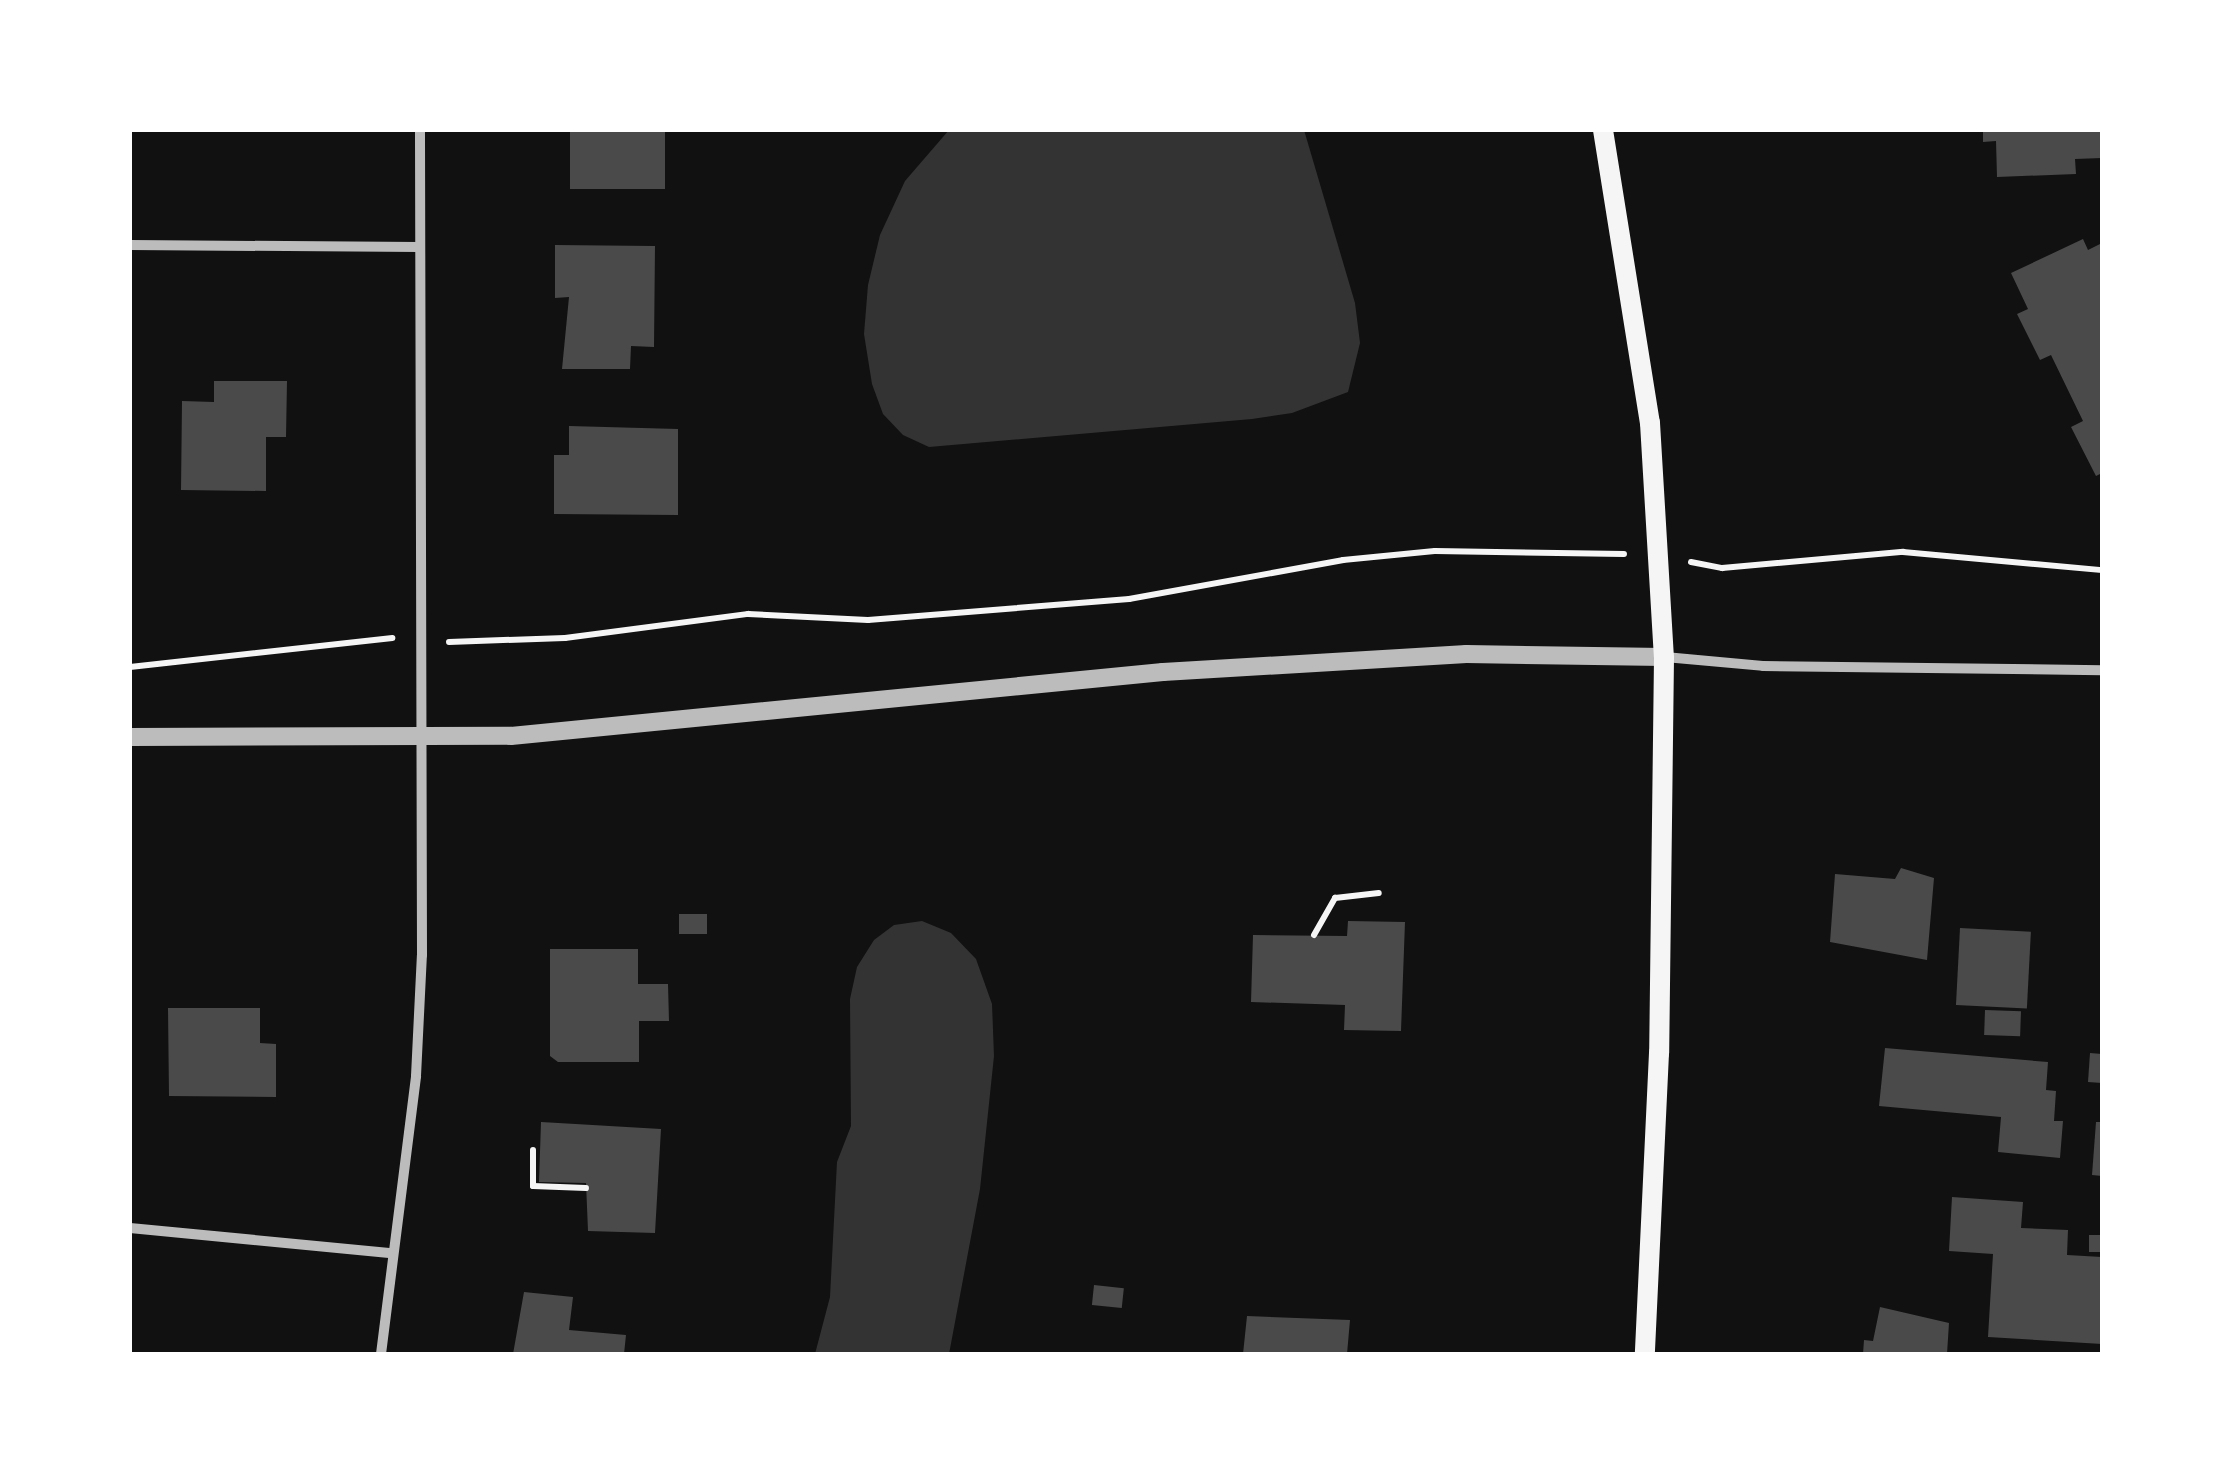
<!DOCTYPE html>
<html>
<head>
<meta charset="utf-8">
<style>
  body { margin:0 }
  #map { position:relative; width:2232px; height:1484px; overflow:hidden; background:#111; font-family:"Source Sans 3",sans-serif }
  div>[style] { position:absolute }
  .water>* { inset:0; background:#333 }
  .building>* { inset:0; background:#4a4a4a; transform-origin:0 0 }
  .path>* { height:6px; margin:-3px; padding:0 3px; transform-origin:3px; border-radius:3px; background:#f5f5f5 }
  .minor>* { height:10px; margin:-5px; padding:0 5px; transform-origin:5px; border-radius:5px; background:#bcbcbc }
  .tertiary>* { height:18px; margin:-9px; padding:0 9px; transform-origin:9px; border-radius:9px; background:#bcbcbc }
  .secondary>* { height:20px; margin:-10px; padding:0 10px; transform-origin:10px; border-radius:10px; background:#f5f5f5 }
  span { translate:-50% -50%; white-space:nowrap; text-align:center; line-height:1.15; -webkit-text-stroke:10px #fff; paint-order:stroke }
  .frame { position:absolute; inset:0; border:132px solid #fff; pointer-events:none }
</style>
</head>
<body>
<div id="map">
  <div class="water">
    <div style="clip-path:polygon(949px 130px,1304px 130px,1355px 303px,1360px 343px,1348px 392px,1292px 413px,1252px 419px,929px 447px,903px 435px,883px 414px,872px 384px,864px 334px,868px 285px,880px 235px,905px 181px)"></div>
    <div style="clip-path:polygon(922px 921px,951px 933px,976px 959px,992px 1004px,994px 1056px,980px 1189px,949px 1354px,815px 1354px,830px 1297px,837px 1162px,851px 1126px,850px 999px,857px 967px,874px 940px,894px 925px)"></div>
  </div>
  <div class="building">
    <div style="left:570px;top:130px;width:95px;height:59px"></div>
    <div style="clip-path:polygon(1983px 130px,2102px 130px,2102px 158px,2075px 159px,2076px 174px,1997px 177px,1996px 141px,1983px 142px)"></div>
    <div style="clip-path:polygon(2083px 239px,2088px 250px,2102px 243px,2102px 473px,2096px 476px,2071px 427px,2083px 421px,2051px 355px,2040px 360px,2017px 314px,2028px 309px,2011px 273px)"></div>
    <div style="clip-path:polygon(555px 245px,655px 246px,654px 347px,631px 346px,630px 369px,562px 369px,569px 297px,555px 298px)"></div>
    <div style="clip-path:polygon(214px 381px,287px 381px,286px 437px,266px 437px,266px 491px,181px 490px,182px 401px,214px 402px)"></div>
    <div style="clip-path:polygon(569px 426px,678px 429px,678px 515px,554px 514px,554px 455px,569px 455px)"></div>
    <div style="clip-path:polygon(1901px 868px,1934px 878px,1927px 960px,1830px 942px,1835px 874px,1895px 879px)"></div>
    <div style="left:679px;top:914px;width:28px;height:20px"></div>
    <div style="clip-path:polygon(1348px 921px,1405px 922px,1401px 1031px,1344px 1030px,1345px 1005px,1251px 1002px,1253px 935px,1347px 936px)"></div>
    <div style="left:1960px;top:928px;width:71px;height:77px;rotate:3deg"></div>
    <div style="clip-path:polygon(550px 949px,638px 949px,638px 984px,668px 984px,669px 1021px,639px 1021px,639px 1062px,558px 1062px,550px 1056px)"></div>
    <div style="clip-path:polygon(168px 1008px,260px 1008px,260px 1043px,276px 1044px,276px 1097px,169px 1096px)"></div>
    <div style="left:1985px;top:1010px;width:36px;height:25px;rotate:2deg"></div>
    <div style="clip-path:polygon(1885px 1048px,2048px 1062px,2046px 1090px,2056px 1091px,2054px 1121px,2063px 1121px,2060px 1158px,1998px 1152px,2001px 1117px,1879px 1106px)"></div>
    <div style="clip-path:polygon(2090px 1053px,2102px 1054px,2102px 1083px,2088px 1082px)"></div>
    <div style="clip-path:polygon(541px 1122px,661px 1129px,655px 1233px,588px 1231px,586px 1183px,539px 1182px)"></div>
    <div style="clip-path:polygon(2096px 1122px,2102px 1122px,2102px 1176px,2092px 1175px)"></div>
    <div style="clip-path:polygon(1952px 1197px,2023px 1202px,2021px 1228px,2068px 1230px,2067px 1255px,2102px 1257px,2102px 1344px,1988px 1337px,1993px 1254px,1949px 1251px)"></div>
    <div style="left:2089px;top:1235px;width:13px;height:17px"></div>
    <div style="left:1094px;top:1285px;width:30px;height:20px;rotate:6deg"></div>
    <div style="clip-path:polygon(524px 1292px,573px 1297px,569px 1330px,626px 1335px,624px 1354px,513px 1354px)"></div>
    <div style="clip-path:polygon(1880px 1307px,1949px 1323px,1947px 1354px,1863px 1354px,1864px 1340px,1873px 1341px)"></div>
    <div style="clip-path:polygon(1247px 1316px,1350px 1320px,1347px 1354px,1243px 1354px)"></div>
  </div>
  <div class="path">
    <div style="left:1691px;top:562px;width:32px;rotate:11deg"></div>
    <div style="left:1722px;top:568px;width:182px;rotate:-5.1deg"></div>
    <div style="left:1903px;top:552px;width:200px;rotate:5.2deg"></div>
    <div style="left:449px;top:642px;width:116px;rotate:-2deg"></div>
    <div style="left:565px;top:638px;width:185px;rotate:-7.5deg"></div>
    <div style="left:748px;top:614px;width:120px;rotate:2.9deg"></div>
    <div style="left:868px;top:620px;width:262px;rotate:-4.6deg"></div>
    <div style="left:1129px;top:599px;width:218px;rotate:-10.3deg"></div>
    <div style="left:1343px;top:560px;width:92px;rotate:-5.6deg"></div>
    <div style="left:1435px;top:551px;width:189px;rotate:0.9deg"></div>
    <div style="left:130px;top:667px;width:264px;rotate:-6.3deg"></div>
    <div style="left:1314px;top:935px;width:43px;rotate:-60.4deg"></div>
    <div style="left:1335px;top:898px;width:44px;rotate:-6.5deg"></div>
    <div style="left:533px;top:1150px;width:36px;rotate:90deg"></div>
    <div style="left:533px;top:1186px;width:53px;rotate:2.2deg"></div>
  </div>
  <div class="minor">
    <div style="left:130px;top:245px;width:289px;rotate:0.4deg"></div>
    <div style="left:1665px;top:657px;width:98px;rotate:5.2deg"></div>
    <div style="left:1763px;top:666px;width:339px;rotate:0.7deg"></div>
    <div style="left:130px;top:1228px;width:263px;rotate:5.5deg"></div>
    <div style="left:381px;top:1354px;width:280px;rotate:-82.8deg"></div>
    <div style="left:416px;top:1076px;width:121px;rotate:-87.2deg"></div>
    <div style="left:422px;top:955px;width:825px;rotate:-90.14deg"></div>
  </div>
  <div class="tertiary">
    <div style="left:130px;top:737px;width:381px;rotate:-0.2deg"></div>
    <div style="left:511px;top:736px;width:655px;rotate:-5.61deg"></div>
    <div style="left:1163px;top:672px;width:304px;rotate:-3.4deg"></div>
    <div style="left:1466px;top:654px;width:198px;rotate:0.9deg"></div>
  </div>
  <div class="secondary">
    <div style="left:1603px;top:130px;width:297px;rotate:80.9deg"></div>
    <div style="left:1650px;top:423px;width:234px;rotate:86.6deg"></div>
    <div style="left:1664px;top:657px;width:396px;rotate:90.7deg"></div>
    <div style="left:1659px;top:1053px;width:301px;rotate:92.7deg"></div>
  </div>
  <div class="frame"></div>
</div>
</body>
</html>
